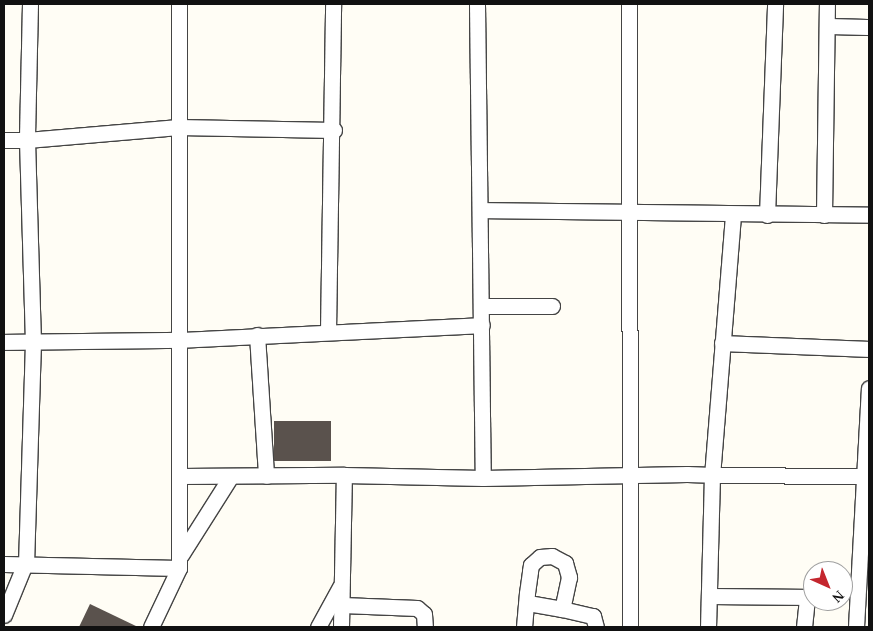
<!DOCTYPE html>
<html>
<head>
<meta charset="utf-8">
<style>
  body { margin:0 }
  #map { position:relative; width:873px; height:631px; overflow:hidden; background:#fffdf5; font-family:"Times New Roman",serif }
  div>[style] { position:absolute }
  .building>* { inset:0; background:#5a524d; transform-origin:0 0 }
  .roads { filter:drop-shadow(1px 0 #444) drop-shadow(-1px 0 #444) drop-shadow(0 1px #444) drop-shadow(0 -1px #444) }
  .minor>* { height:15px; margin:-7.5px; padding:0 7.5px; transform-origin:7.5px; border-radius:7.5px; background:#fff }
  span { translate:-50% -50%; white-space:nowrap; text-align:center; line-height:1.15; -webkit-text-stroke:5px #fff; paint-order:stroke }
  .frame { position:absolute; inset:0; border:5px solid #111; pointer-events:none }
  .north { position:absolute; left:803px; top:561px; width:50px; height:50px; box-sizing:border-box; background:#fff; border:1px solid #a0a0a0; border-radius:50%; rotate:136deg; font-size:14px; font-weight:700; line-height:20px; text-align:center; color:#111 }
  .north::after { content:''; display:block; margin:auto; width:18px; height:22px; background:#c4262e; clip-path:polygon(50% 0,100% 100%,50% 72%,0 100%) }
</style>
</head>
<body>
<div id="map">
  <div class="building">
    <div style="left:274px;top:421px;width:57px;height:40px"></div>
    <div style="clip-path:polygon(90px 604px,138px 627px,79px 627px)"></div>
  </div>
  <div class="roads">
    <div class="minor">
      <div style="left:30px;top:4px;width:136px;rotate:91.3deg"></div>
      <div style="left:27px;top:140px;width:152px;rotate:-4.9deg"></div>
      <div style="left:178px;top:127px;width:156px;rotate:1.1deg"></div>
      <div style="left:179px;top:4px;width:336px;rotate:90deg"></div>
      <div style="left:179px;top:340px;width:303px;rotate:-2.8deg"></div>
      <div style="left:477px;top:4px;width:474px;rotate:89.3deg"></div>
      <div style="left:629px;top:4px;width:623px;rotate:89.91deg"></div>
      <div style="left:827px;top:26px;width:42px;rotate:1.4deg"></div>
      <div style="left:4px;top:140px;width:23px"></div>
      <div style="left:27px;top:140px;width:202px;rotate:88.3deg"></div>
      <div style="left:33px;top:342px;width:219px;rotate:91.8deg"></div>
      <div style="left:26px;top:561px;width:58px;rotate:112.2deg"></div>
      <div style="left:481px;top:210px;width:388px;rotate:0.7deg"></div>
      <div style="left:733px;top:215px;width:261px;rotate:94.6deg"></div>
      <div style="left:712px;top:475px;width:157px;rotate:0.4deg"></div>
      <div style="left:767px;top:215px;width:211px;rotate:-87.8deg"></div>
      <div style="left:824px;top:215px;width:211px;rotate:-89.2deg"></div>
      <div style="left:482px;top:306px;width:70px"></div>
      <div style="left:328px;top:331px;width:327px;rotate:-89.1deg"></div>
      <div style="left:257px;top:335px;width:141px;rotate:86.3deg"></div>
      <div style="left:4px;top:342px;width:175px;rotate:-0.7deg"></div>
      <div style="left:179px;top:340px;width:228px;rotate:90deg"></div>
      <div style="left:722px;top:343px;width:147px;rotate:2.3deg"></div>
      <div style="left:181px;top:476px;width:163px;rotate:-0.4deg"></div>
      <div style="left:181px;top:555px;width:93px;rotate:-57.7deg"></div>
      <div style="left:4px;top:564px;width:175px;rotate:1.3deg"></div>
      <div style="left:179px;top:568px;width:65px;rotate:115.4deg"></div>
      <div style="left:710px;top:596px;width:103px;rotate:0.6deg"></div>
      <div style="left:342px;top:605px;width:75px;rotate:2.3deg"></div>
      <div style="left:417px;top:608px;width:9px;rotate:41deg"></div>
      <div style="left:424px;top:614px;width:13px;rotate:86deg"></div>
      <div style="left:562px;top:609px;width:32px;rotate:13deg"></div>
      <div style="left:593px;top:616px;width:11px;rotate:75deg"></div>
      <div style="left:318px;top:627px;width:46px;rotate:-61.2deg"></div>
      <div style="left:341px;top:627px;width:152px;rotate:-88.9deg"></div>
      <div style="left:344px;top:475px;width:139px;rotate:1.2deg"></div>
      <div style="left:483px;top:478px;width:204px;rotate:-1.1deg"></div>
      <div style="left:687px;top:474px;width:25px;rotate:2deg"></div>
      <div style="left:712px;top:475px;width:152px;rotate:91.5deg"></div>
      <div style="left:524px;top:627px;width:34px;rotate:-85deg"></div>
      <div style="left:527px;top:593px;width:22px;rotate:-82deg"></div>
      <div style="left:530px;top:571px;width:6px;rotate:-81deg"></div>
      <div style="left:531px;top:565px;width:12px;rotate:-42deg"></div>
      <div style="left:540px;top:557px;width:12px;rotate:-5deg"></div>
      <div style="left:552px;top:556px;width:15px;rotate:28deg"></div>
      <div style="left:565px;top:563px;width:15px;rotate:74deg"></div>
      <div style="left:569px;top:577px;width:33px;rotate:102deg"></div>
      <div style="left:562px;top:609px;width:36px;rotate:-170deg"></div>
      <div style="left:804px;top:627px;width:30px;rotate:-84deg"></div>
      <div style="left:856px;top:627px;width:239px;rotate:-86.9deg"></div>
    </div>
  </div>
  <div class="frame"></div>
  <div class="north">N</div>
</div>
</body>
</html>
